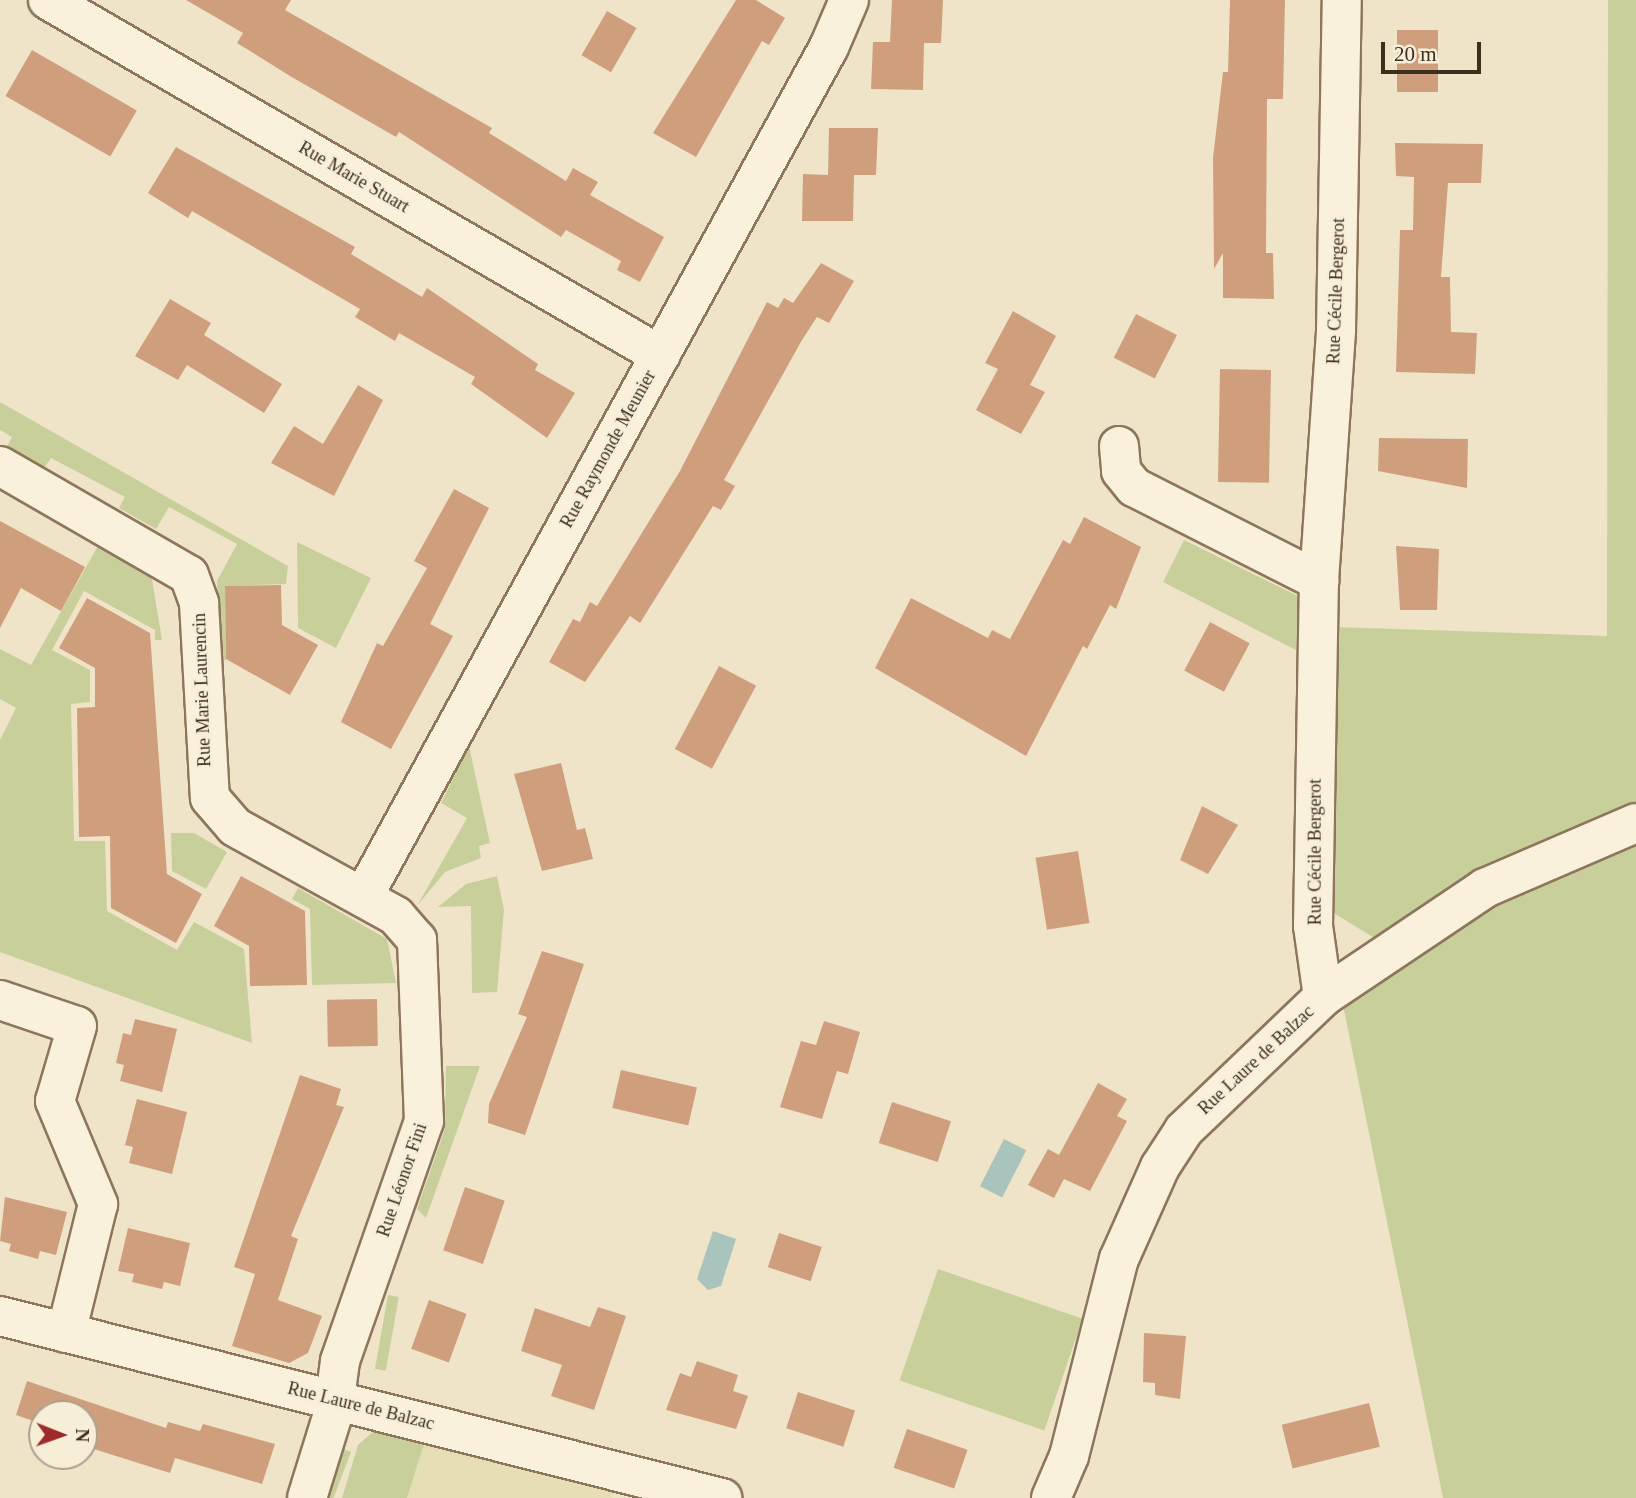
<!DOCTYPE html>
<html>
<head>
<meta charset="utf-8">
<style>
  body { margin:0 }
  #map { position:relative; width:1636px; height:1498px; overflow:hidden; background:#f0e4c8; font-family:Georgia,serif }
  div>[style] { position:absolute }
  .farmland>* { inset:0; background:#e6deb5 }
  .green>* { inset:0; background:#c9cf9b; transform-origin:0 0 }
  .water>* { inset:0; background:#a9c4bc; transform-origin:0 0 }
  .building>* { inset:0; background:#cf9f7d; transform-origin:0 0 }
  .roads { filter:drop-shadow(2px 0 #8d765c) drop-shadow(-2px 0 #8d765c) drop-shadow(0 2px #8d765c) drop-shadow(0 -2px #8d765c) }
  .minor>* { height:38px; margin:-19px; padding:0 19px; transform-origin:19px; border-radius:19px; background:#faf1dc }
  span { translate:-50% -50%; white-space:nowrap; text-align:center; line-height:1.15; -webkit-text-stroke:5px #f7eed8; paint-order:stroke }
  .street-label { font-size:18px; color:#3d2e20 }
  .north { position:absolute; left:28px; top:1400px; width:70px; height:70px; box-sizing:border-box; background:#f7eed8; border:2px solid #ada18e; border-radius:50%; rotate:91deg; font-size:19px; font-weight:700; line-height:28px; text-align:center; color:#3d2e20 }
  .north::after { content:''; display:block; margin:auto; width:24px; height:32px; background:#9e2a2b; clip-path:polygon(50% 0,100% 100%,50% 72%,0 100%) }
  .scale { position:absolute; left:1381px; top:42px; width:100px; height:32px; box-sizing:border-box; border:4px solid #3d2e20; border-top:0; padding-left:9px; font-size:21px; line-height:24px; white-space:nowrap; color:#3d2e20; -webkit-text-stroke:5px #f7eed8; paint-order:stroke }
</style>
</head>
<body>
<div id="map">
  <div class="farmland">
    <div style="clip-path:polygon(425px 1441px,613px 1492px,612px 1498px,407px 1498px)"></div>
  </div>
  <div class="green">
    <div style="clip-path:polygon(1608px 0,1636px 0,1636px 808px,1386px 945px,1327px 909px,1335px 627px,1607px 636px)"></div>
    <div style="clip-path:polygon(0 402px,288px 566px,286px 584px,225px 586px,226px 659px,221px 663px,217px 581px,237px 544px,169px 507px,156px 529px,119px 508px,125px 497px,51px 458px,44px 468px,6px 448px,12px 437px,0 430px)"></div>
    <div style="clip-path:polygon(1184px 540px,1300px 597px,1296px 650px,1163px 582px)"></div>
    <div style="clip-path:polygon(297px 542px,371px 578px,336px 648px,298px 628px)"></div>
    <div style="clip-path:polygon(99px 544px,151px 573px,162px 640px,155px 640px,155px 630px,84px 591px,52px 650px,90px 670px,90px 702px,71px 704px,74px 841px,105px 841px,107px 911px,177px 950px,194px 922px,244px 949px,252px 1043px,0 952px,0 740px,16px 708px,0 699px,0 649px,31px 665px)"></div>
    <div style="clip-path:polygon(469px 746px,490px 843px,479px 846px,481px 858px,445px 872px,417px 906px,467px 818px,441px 803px)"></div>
    <div style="clip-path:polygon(1636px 832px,1636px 1498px,1443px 1498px,1342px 1000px,1427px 938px)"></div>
    <div style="clip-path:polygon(171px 833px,194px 833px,227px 852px,206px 889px,172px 871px)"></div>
    <div style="clip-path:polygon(497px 876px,504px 910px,497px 992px,472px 993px,471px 906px,438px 907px,466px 884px)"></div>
    <div style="clip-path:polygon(298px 888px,387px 939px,396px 983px,312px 985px,310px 909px,292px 899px)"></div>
    <div style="clip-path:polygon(446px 1066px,480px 1066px,426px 1218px,417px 1209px,445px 1129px)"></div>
    <div style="left:938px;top:1269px;width:153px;height:118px;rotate:19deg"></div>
    <div style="left:388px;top:1295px;width:11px;height:75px;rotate:10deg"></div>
    <div style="clip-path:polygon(376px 1429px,425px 1441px,407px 1498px,342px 1498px,358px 1445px)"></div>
    <div style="left:338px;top:1447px;width:14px;height:53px;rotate:21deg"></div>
  </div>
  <div class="water">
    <div style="left:1004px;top:1139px;width:25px;height:53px;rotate:27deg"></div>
    <div style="clip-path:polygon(713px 1231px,736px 1239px,721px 1286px,708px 1290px,697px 1279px)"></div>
  </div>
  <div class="building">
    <div style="clip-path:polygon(186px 0,291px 0,285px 10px,492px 128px,489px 133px,566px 181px,573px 168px,598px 182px,590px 195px,664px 237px,640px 282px,617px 270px,621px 261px,566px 230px,561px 237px,399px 132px,396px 137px,290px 76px,237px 43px,243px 33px)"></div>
    <div style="clip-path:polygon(736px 0,756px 0,785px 18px,769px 45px,762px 41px,696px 157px,653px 133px)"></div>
    <div style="clip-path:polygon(892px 0,943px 0,941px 43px,924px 43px,923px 90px,871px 89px,873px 42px,890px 42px)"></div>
    <div style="clip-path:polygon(1230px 0,1285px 0,1283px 99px,1267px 99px,1266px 253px,1273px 253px,1274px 299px,1223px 298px,1223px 253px,1214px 269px,1213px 158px,1223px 72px,1228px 72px)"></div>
    <div style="left:607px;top:11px;width:34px;height:51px;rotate:30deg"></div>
    <div style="left:1397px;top:30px;width:41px;height:62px"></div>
    <div style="left:32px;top:50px;width:121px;height:53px;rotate:30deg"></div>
    <div style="clip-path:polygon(829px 128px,878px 128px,876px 175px,854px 175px,853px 221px,802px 221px,803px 174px,828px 175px)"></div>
    <div style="clip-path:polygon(1395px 143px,1483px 144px,1481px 183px,1448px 183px,1441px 277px,1450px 277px,1451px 332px,1477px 333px,1475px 374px,1396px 372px,1400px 230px,1413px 230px,1414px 177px,1396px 176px)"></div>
    <div style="clip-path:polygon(176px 147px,355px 247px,351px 254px,422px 297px,427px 288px,538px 364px,535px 370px,575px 393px,547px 438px,471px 384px,475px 377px,399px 333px,395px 341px,355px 317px,360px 309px,192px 211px,188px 218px,148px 193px)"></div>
    <div style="clip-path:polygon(821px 263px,854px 281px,829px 323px,817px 317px,802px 340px,724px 480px,735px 486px,721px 510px,713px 506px,640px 623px,630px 616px,585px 682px,549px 662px,573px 619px,580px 622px,590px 602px,597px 606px,680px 471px,767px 302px,778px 308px,784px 298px,793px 303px)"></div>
    <div style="clip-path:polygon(170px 299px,211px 323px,204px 335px,282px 384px,264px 413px,187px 365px,178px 380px,135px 356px)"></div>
    <div style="clip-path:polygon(1013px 311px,1056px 336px,1030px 385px,1045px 392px,1021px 434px,976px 410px,998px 369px,985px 363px)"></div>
    <div style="left:1136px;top:314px;width:46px;height:49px;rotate:27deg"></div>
    <div style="left:1220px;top:369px;width:51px;height:113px;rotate:1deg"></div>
    <div style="clip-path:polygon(358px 385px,383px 400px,334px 496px,271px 463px,294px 426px,323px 444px)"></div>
    <div style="clip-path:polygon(1379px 438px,1468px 439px,1467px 488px,1378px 471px)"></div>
    <div style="clip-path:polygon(454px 489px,489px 508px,430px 624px,453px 636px,391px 749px,341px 722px,377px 643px,383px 646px,427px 568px,414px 561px)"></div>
    <div style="clip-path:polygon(1084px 517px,1141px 547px,1116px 609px,1110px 605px,1087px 649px,1083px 646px,1026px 756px,875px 668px,911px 598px,988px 638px,992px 630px,1010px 639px,1063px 540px,1070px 544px)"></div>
    <div style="clip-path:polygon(0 521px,85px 567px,61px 611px,21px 588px,0 628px)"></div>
    <div style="clip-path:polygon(1396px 546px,1439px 549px,1437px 610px,1400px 610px)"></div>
    <div style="clip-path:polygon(281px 585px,282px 625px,318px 645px,290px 695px,226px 659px,225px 586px)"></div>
    <div style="clip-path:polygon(87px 598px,150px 633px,167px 874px,202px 894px,176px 943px,111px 908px,110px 836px,79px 837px,77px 708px,95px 707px,95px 668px,59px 648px)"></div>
    <div style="left:1210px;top:622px;width:45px;height:55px;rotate:28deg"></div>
    <div style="left:719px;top:666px;width:42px;height:94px;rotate:28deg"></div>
    <div style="clip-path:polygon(561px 763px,577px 830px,585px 828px,593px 859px,542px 871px,514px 774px)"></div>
    <div style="clip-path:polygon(1202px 806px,1238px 825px,1208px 874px,1180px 860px)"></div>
    <div style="left:1078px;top:851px;width:73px;height:43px;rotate:81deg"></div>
    <div style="clip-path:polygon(241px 876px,305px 911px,307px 985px,250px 986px,249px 946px,214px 926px)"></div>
    <div style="clip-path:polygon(542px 951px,584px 964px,525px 1135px,488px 1123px,489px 1104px,527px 1017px,518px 1014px)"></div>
    <div style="left:377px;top:999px;width:47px;height:50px;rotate:89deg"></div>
    <div style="clip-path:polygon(135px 1019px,177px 1029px,162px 1092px,120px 1081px,124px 1065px,116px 1063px,123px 1033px,131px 1035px)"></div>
    <div style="clip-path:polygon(824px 1021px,860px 1032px,848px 1074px,837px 1071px,822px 1119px,780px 1107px,801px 1041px,816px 1045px)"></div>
    <div style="left:621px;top:1070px;width:78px;height:39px;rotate:13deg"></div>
    <div style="clip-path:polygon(300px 1075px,341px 1089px,336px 1105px,344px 1107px,291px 1236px,298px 1239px,278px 1300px,322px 1316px,308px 1353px,289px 1363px,232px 1346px,255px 1274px,234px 1267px)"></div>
    <div style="clip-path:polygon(1098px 1083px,1127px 1099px,1117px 1116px,1127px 1121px,1090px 1191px,1064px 1179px,1054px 1198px,1028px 1185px,1048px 1149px,1059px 1155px)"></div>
    <div style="clip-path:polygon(137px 1099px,187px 1112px,172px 1174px,129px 1163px,133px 1147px,125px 1145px)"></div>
    <div style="left:892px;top:1102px;width:62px;height:43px;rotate:18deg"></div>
    <div style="left:465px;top:1187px;width:42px;height:67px;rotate:19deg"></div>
    <div style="clip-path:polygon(5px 1197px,67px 1212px,56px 1255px,40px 1251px,38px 1259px,9px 1251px,11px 1244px,0 1241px)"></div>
    <div style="clip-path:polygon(128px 1228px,190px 1243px,180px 1286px,164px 1282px,162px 1289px,132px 1282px,134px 1274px,118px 1271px)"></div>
    <div style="left:779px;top:1233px;width:45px;height:36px;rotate:18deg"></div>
    <div style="left:429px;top:1300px;width:40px;height:52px;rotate:20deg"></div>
    <div style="clip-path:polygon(598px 1307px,626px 1316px,594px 1410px,551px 1396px,562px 1365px,521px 1351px,535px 1308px,590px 1327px)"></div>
    <div style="clip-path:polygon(1144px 1333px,1186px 1336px,1180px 1399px,1155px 1395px,1155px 1383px,1143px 1382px)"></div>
    <div style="clip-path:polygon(697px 1361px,738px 1375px,733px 1391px,748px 1396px,736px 1429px,666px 1410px,680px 1373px,691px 1377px)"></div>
    <div style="clip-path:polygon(27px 1381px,166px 1428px,168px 1422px,200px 1431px,203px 1424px,275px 1444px,262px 1484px,175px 1458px,170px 1473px,84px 1446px,84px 1414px,42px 1414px,42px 1424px,16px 1415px)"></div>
    <div style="left:798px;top:1392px;width:60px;height:38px;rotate:18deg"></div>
    <div style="left:1369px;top:1403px;width:45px;height:90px;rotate:76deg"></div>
    <div style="left:907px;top:1429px;width:64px;height:41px;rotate:19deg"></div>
  </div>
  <div class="roads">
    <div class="minor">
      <div style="left:48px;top:0;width:708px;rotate:30.12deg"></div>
      <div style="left:1119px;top:446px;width:25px;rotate:85deg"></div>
      <div style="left:1121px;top:471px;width:21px;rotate:51deg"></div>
      <div style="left:1134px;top:487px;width:208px;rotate:26.9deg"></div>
      <div style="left:0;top:466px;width:218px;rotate:30deg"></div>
      <div style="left:189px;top:575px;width:30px;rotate:70deg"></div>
      <div style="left:199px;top:603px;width:195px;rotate:86.8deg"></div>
      <div style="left:210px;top:798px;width:38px;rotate:49deg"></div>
      <div style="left:235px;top:827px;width:184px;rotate:28.9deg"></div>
      <div style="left:396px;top:916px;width:32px;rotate:49deg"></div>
      <div style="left:417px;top:940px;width:181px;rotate:87.8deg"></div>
      <div style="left:424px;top:1121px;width:254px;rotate:109.3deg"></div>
      <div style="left:340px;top:1361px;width:53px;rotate:97.5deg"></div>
      <div style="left:333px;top:1414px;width:88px;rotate:107.2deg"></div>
      <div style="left:363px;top:897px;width:969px;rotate:-61.27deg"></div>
      <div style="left:829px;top:47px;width:51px;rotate:-66.9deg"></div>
      <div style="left:1323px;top:997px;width:72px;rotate:-98deg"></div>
      <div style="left:1313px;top:926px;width:119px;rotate:-89deg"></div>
      <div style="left:1315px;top:807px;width:226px;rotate:-89deg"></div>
      <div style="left:1319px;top:581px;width:252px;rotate:-86.1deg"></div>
      <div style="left:1336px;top:330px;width:330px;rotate:-89deg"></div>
      <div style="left:0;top:1000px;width:81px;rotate:18.7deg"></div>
      <div style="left:77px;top:1026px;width:78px;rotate:106.3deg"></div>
      <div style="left:55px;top:1101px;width:112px;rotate:67.3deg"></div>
      <div style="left:98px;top:1204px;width:133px;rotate:103.9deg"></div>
      <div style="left:0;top:1316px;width:745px;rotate:14.15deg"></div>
      <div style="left:1051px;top:1498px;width:46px;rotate:-66.8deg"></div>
      <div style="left:1069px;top:1456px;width:203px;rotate:-75.8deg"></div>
      <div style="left:1119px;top:1259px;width:101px;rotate:-66deg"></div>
      <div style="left:1160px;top:1167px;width:44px;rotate:-57deg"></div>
      <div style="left:1184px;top:1130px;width:192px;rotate:-43.7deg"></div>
      <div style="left:1323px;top:997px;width:195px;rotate:-33.9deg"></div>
      <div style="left:1485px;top:888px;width:164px;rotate:-23.3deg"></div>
    </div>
  </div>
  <div class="street-label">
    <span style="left:354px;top:177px;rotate:30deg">Rue Marie Stuart</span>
    <span style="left:1336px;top:291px;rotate:-88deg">Rue Cécile Bergerot</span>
    <span style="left:608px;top:449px;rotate:-61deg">Rue Raymonde Meunier</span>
    <span style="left:202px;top:690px;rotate:-92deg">Rue Marie Laurencin</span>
    <span style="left:1315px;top:852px;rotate:-90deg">Rue Cécile Bergerot</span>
    <span style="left:1256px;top:1060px;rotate:-43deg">Rue Laure de Balzac</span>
    <span style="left:402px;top:1180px;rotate:-71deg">Rue Léonor Fini</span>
    <span style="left:361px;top:1406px;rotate:14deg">Rue Laure de Balzac</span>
  </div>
  <div class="north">N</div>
  <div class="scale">20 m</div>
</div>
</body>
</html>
